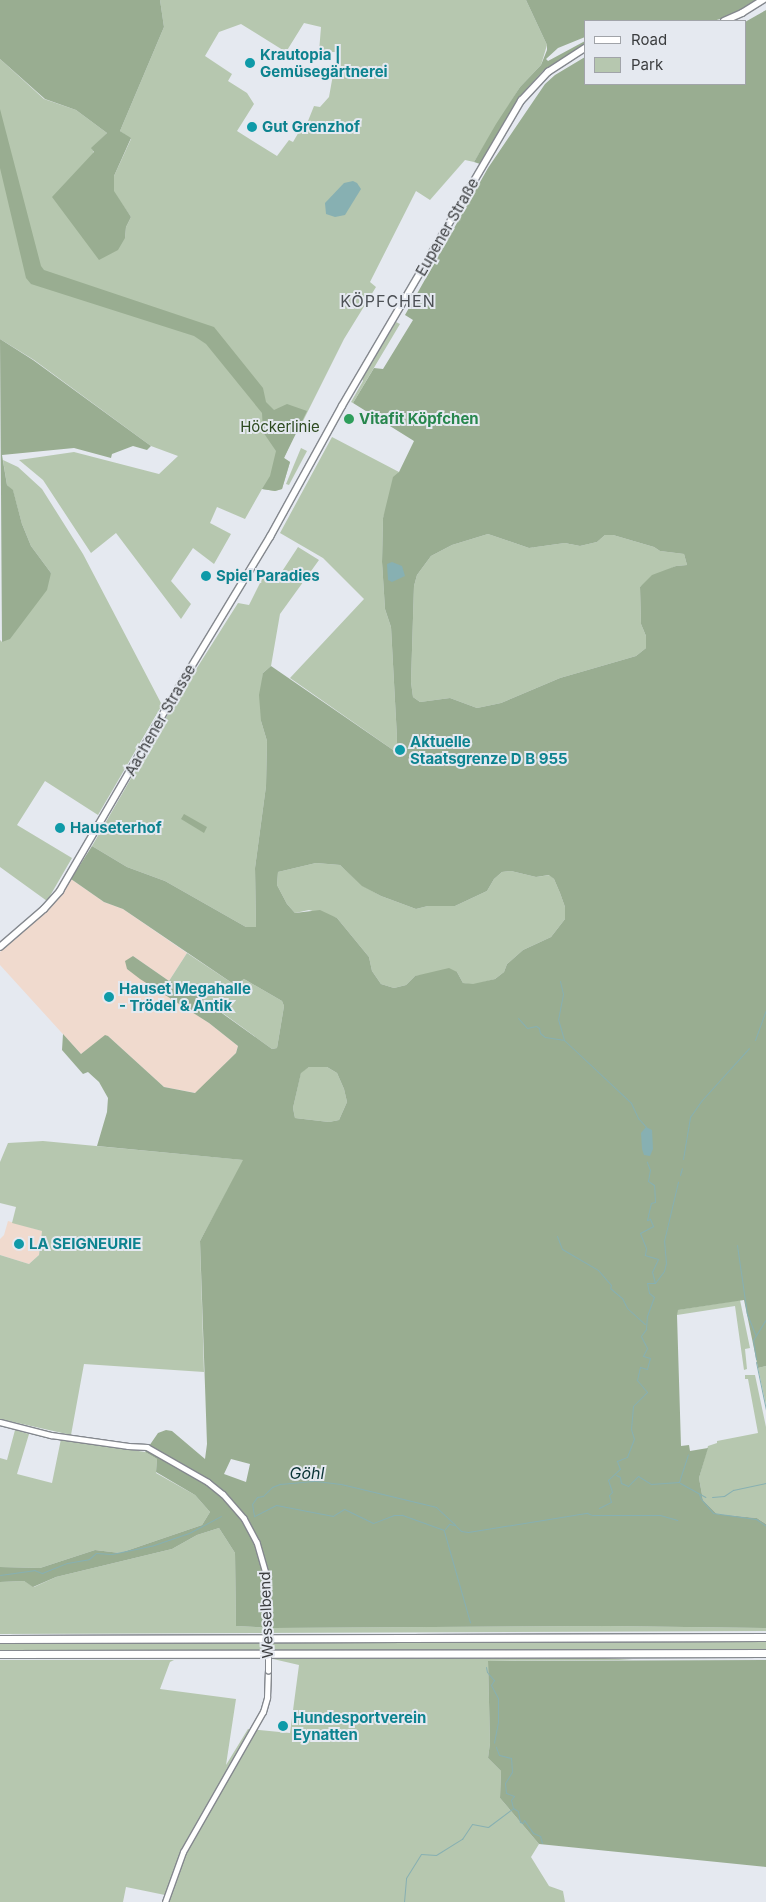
<!DOCTYPE html>
<html>
<head>
<meta charset="utf-8">
<style>
  body { margin:0 }
  #map { position:relative; width:766px; height:1902px; overflow:hidden; background:#e5e9f0; font-family:Inter,sans-serif }
  div>[style] { position:absolute }
  .commercial>* { inset:0; background:#f0dace }
  .green>* { inset:0; background:#b6c7af; transform-origin:0 0 }
  .forest>* { inset:0; background:#99ad91 }
  .water>* { inset:0; background:#87b0b2 }
  .stream>* { height:1px; margin:-0.5px; padding:0 0.5px; transform-origin:0.5px; border-radius:0.5px; background:#87b0b2 }
  .roads { filter:drop-shadow(1px 0 #84888e) drop-shadow(-1px 0 #84888e) drop-shadow(0 1px #84888e) drop-shadow(0 -1px #84888e) }
  .tertiary>* { height:4.5px; margin:-2.25px; padding:0 2.25px; transform-origin:2.25px; border-radius:2.25px; background:#fff }
  .primary>* { height:5.5px; margin:-2.75px; padding:0 2.75px; transform-origin:2.75px; border-radius:2.75px; background:#fff }
  .motorway>* { height:7px; margin:-3.5px; padding:0 3.5px; transform-origin:3.5px; border-radius:3.5px; background:#fff }
  .bridges { filter:drop-shadow(1px 0 #84888e) drop-shadow(-1px 0 #84888e) drop-shadow(0 1px #84888e) drop-shadow(0 -1px #84888e) }
  .tertiary-bridge>* { height:4.5px; margin:-2.25px; padding:0 2.25px; transform-origin:2.25px; border-radius:2.25px; background:#fff }
  .dots>* { width:14px; height:14px; translate:-50% -50%; box-sizing:border-box; border:2px solid #e5e9f0; border-radius:50% }
  span { translate:-50% -50%; white-space:nowrap; text-align:center; line-height:1.15; -webkit-text-stroke:4px #e5e9f0; paint-order:stroke }
  .culture-label { font-size:15px; color:#0d838f; font-weight:700 }
  .left { translate:0 -50%; text-align:left }
  .street-label { font-size:15px; color:#3b3d3f }
  .leisure-label { font-size:15px; color:#27864d; font-weight:700 }
  .park-label { font-size:15px; color:#2d4a20 }
  .neighbourhood-label { font-size:16px; color:#4d5156; letter-spacing:1px }
  .water-label { font-size:16px; color:#0a3436; font-style:italic }
  .legend { position:absolute; left:584px; top:20px; width:162px; height:65px; box-sizing:border-box; background:#e5e9f0; border:1px solid #a1a4a9; margin:0; padding:6px 9px; list-style:none; font-size:15px; color:#3b3d3f }
  .legend li { display:flex; align-items:center; gap:10px; height:25px }
  .legend b { width:25px; border:1px solid #a1a4a9 }
</style>
</head>
<body>
<div id="map">
  <div class="commercial">
    <div style="clip-path:polygon(71px 879px,104px 902px,123px 909px,187px 953px,169px 981px,133px 956px,127px 969px,209px 1023px,238px 1046px,236px 1053px,196px 1093px,164px 1087px,108px 1036px,105px 1036px,81px 1054px,0 965px,0 952px,49px 908px)"></div>
    <div style="clip-path:polygon(8px 1221px,42px 1231px,39px 1255px,29px 1264px,0 1255px,0 1239px,4px 1235px)"></div>
  </div>
  <div class="green">
    <div style="clip-path:polygon(evenodd,160px 0,526px 0,547px 45px,541px 65px,520px 87px,474px 162px,465px 160px,430px 200px,416px 191px,370px 282px,376px 287px,344px 339px,299px 429px,295px 433px,284px 458px,290px 462px,282px 489px,275px 491px,262px 489px,245px 519px,217px 507px,210px 523px,231px 534px,214px 564px,193px 548px,171px 581px,191px 604px,181px 619px,116px 533px,91px 553px,43px 480px,19px 460px,74px 452px,159px 474px,178px 456px,151px 446px,34px 360px,0 339px,0 59px,44px 99px,76px 110px,107px 133px,92px 148px,125px 238px,126px 227px,131px 217px,113px 191px,114px 176px,131px 139px,120px 131px,164px 27px,160px 0,304px 23px,321px 27px,319px 52px,337px 52px,329px 97px,320px 107px,314px 106px,306px 126px,300px 130px,293px 142px,289px 140px,277px 156px,237px 131px,254px 104px,247px 93px,228px 81px,232px 74px,205px 56px,219px 32px,241px 24px,286px 52px,304px 23px)"></div>
    <div style="clip-path:polygon(396px 322px,400px 324px,353px 403px,351px 402px,363px 381px,362px 378px)"></div>
    <div style="clip-path:polygon(332px 437px,399px 472px,383px 518px,382px 562px,385px 609px,391px 627px,397px 738px,396px 752px,290px 678px,364px 599px,323px 558px,280px 533px)"></div>
    <div style="clip-path:polygon(301px 448px,307px 451px,289px 485px,286px 484px)"></div>
    <div style="clip-path:polygon(3px 460px,18px 467px,42px 489px,83px 554px,162px 705px,98px 815px,45px 781px,17px 825px,72px 858px,47px 901px,0 867px,0 640px,2px 642px,51px 573px,31px 546px,22px 524px,13px 491px,7px 485px)"></div>
    <div style="clip-path:polygon(488px 534px,529px 548px,565px 543px,580px 546px,597px 542px,605px 535px,613px 535px,654px 547px,660px 551px,684px 554px,687px 565px,676px 566px,661px 573px,640px 587px,641px 624px,646px 636px,646px 648px,636px 656px,560px 678px,501px 703px,477px 708px,450px 698px,420px 702px,413px 697px,411px 682px,414px 586px,417px 575px,431px 556px,452px 545px)"></div>
    <div style="clip-path:polygon(298px 547px,319px 560px,280px 614px,271px 666px,263px 673px,261px 721px,267px 741px,266px 786px,255px 868px,256px 927px,246px 927px,165px 881px,127px 867px,92px 846px,171px 709px,238px 603px,249px 605px,263px 577px,279px 576px)"></div>
    <div style="clip-path:polygon(316px 863px,340px 865px,363px 886px,381px 896px,416px 909px,428px 906px,455px 906px,487px 891px,494px 879px,502px 872px,511px 871px,536px 877px,550px 875px,554px 879px,560px 893px,565px 907px,565px 919px,551px 937px,523px 950px,507px 964px,504px 972px,495px 979px,473px 985px,463px 983px,457px 972px,415px 976px,406px 985px,394px 988px,381px 984px,372px 971px,369px 957px,337px 918px,309px 910px,295px 913px,287px 904px,277px 885px,278px 872px)"></div>
    <div style="clip-path:polygon(187px 953px,235px 985px,244px 979px,282px 1001px,284px 1006px,277px 1048px,272px 1049px,224px 1014px,169px 981px)"></div>
    <div style="clip-path:polygon(309px 1067px,327px 1067px,337px 1073px,344px 1089px,347px 1102px,339px 1120px,329px 1122px,295px 1118px,293px 1108px,301px 1072px)"></div>
    <div style="clip-path:polygon(43px 1141px,244px 1160px,200px 1241px,204px 1372px,84px 1364px,71px 1435px,0 1419px,0 1255px,29px 1264px,39px 1255px,42px 1231px,12px 1223px,16px 1207px,0 1203px,0 1162px,8px 1143px)"></div>
    <div style="clip-path:polygon(740px 1300px,750px 1348px,745px 1349px,747px 1369px,744px 1370px,735px 1306px,677px 1315px,677px 1310px)"></div>
    <div style="clip-path:polygon(766px 1366px,766px 1405px,758px 1368px)"></div>
    <div style="clip-path:polygon(745px 1375px,755px 1375px,766px 1427px,766px 1524px,757px 1518px,717px 1514px,703px 1500px,699px 1478px,708px 1446px,717px 1443px,717px 1441px,758px 1433px,748px 1379px,745px 1379px)"></div>
    <div style="clip-path:polygon(15px 1430px,29px 1434px,17px 1474px,52px 1483px,61px 1439px,145px 1452px,157px 1459px,156px 1473px,195px 1495px,210px 1512px,202px 1525px,120px 1553px,95px 1550px,40px 1568px,0 1567px,0 1458px,7px 1460px)"></div>
    <div style="clip-path:polygon(219px 1528px,235px 1553px,236px 1626px,274px 1628px,608px 1626px,766px 1628px,766px 1631px,0 1634px,0 1582px,24px 1581px,34px 1587px,56px 1577px,172px 1549px,197px 1535px)"></div>
    <div style="left:766px;top:1640px;width:10px;height:766px;rotate:90deg"></div>
    <div style="clip-path:polygon(604px 1658px,633px 1660px,488px 1661px,490px 1743px,488px 1758px,501px 1771px,500px 1798px,539px 1844px,531px 1857px,549px 1886px,563px 1891px,565px 1902px,163px 1902px,165px 1895px,126px 1887px,123px 1902px,0 1902px,0 1660px,174px 1660px,170px 1662px,160px 1689px,236px 1699px,226px 1765px,248px 1729px,290px 1733px,299px 1665px,273px 1659px)"></div>
  </div>
  <div class="forest">
    <div style="clip-path:polygon(0 0,160px 0,164px 27px,120px 131px,131px 138px,114px 176px,114px 191px,131px 217px,126px 227px,125px 238px,118px 250px,99px 260px,52px 197px,94px 152px,91px 148px,107px 133px,76px 110px,45px 99px,0 59px)"></div>
    <div style="clip-path:polygon(526px 0,759px 0,731px 16px,713px 21px,585px 21px,585px 37px,558px 48px,546px 59px,548px 61px,585px 41px,585px 45px,543px 71px,530px 85px,518px 99px,480px 164px,474px 162px,496px 124px,520px 87px,541px 65px,547px 50px,547px 45px)"></div>
    <div style="clip-path:polygon(evenodd,766px 10px,766px 1366px,758px 1368px,744px 1300px,678px 1310px,677px 1315px,681px 1446px,689px 1445px,690px 1451px,708px 1448px,699px 1478px,703px 1500px,717px 1514px,757px 1518px,766px 1524px,766px 1628px,608px 1626px,274px 1628px,236px 1626px,235px 1553px,219px 1528px,197px 1535px,172px 1549px,56px 1577px,33px 1587px,24px 1581px,0 1582px,0 1567px,40px 1568px,95px 1550px,120px 1553px,202px 1525px,210px 1512px,195px 1495px,156px 1472px,157px 1459px,145px 1452px,158px 1433px,166px 1430px,172px 1431px,205px 1459px,207px 1444px,200px 1241px,243px 1160px,97px 1146px,107px 1112px,108px 1098px,99px 1082px,88px 1072px,83px 1074px,62px 1050px,63px 1034px,81px 1054px,105px 1035px,108px 1036px,164px 1087px,195px 1093px,236px 1053px,238px 1046px,209px 1023px,140px 979px,127px 969px,125px 961px,133px 956px,169px 981px,198px 996px,272px 1049px,277px 1048px,284px 1006px,282px 1001px,244px 979px,235px 985px,123px 909px,104px 902px,71px 879px,92px 846px,127px 867px,165px 881px,246px 927px,256px 927px,255px 868px,266px 786px,267px 741px,261px 721px,259px 695px,263px 673px,271px 666px,396px 752px,397px 738px,391px 627px,385px 609px,382px 562px,383px 518px,393px 477px,399px 472px,414px 441px,353px 403px,374px 368px,383px 369px,413px 320px,405px 315px,488px 168px,545px 84px,555px 75px,585px 57px,585px 84px,745px 84px,745px 22px,766px 10px,488px 534px,529px 548px,565px 543px,580px 546px,597px 542px,605px 535px,613px 535px,654px 547px,660px 551px,684px 554px,687px 565px,676px 566px,652px 575px,640px 587px,641px 624px,646px 636px,646px 648px,636px 656px,560px 678px,501px 703px,477px 708px,450px 698px,420px 702px,413px 697px,411px 682px,414px 586px,417px 575px,431px 556px,452px 545px,488px 534px,766px 10px,316px 863px,340px 865px,362px 886px,381px 896px,416px 909px,428px 906px,455px 906px,487px 891px,494px 879px,502px 872px,511px 871px,536px 877px,549px 875px,554px 879px,560px 893px,565px 907px,565px 919px,551px 937px,523px 950px,507px 964px,504px 972px,495px 979px,473px 984px,463px 983px,457px 972px,449px 968px,415px 976px,406px 985px,394px 988px,381px 984px,372px 971px,369px 957px,337px 918px,320px 910px,295px 913px,287px 904px,277px 885px,278px 872px,316px 863px,766px 10px,309px 1067px,327px 1067px,337px 1073px,344px 1089px,347px 1102px,339px 1120px,329px 1122px,295px 1118px,293px 1108px,301px 1073px,309px 1067px,766px 10px,231px 1459px,250px 1464px,246px 1482px,224px 1474px,231px 1459px)"></div>
    <div style="clip-path:polygon(0 109px,41px 266px,44px 270px,214px 327px,263px 388px,266px 402px,274px 410px,287px 404px,307px 411px,284px 458px,290px 462px,282px 489px,275px 491px,262px 489px,270px 476px,276px 451px,263px 432px,262px 413px,206px 344px,194px 336px,31px 284px,26px 278px,0 168px)"></div>
    <div style="clip-path:polygon(0 339px,33px 360px,151px 446px,147px 450px,133px 446px,112px 454px,111px 458px,74px 448px,2px 455px,7px 485px,13px 490px,22px 524px,31px 546px,51px 573px,47px 590px,10px 639px,2px 642px)"></div>
    <div style="clip-path:polygon(184px 814px,207px 827px,204px 833px,181px 819px)"></div>
    <div style="clip-path:polygon(766px 1660px,766px 1867px,539px 1844px,500px 1798px,501px 1771px,488px 1758px,490px 1743px,488px 1661px)"></div>
  </div>
  <div class="water">
    <div style="clip-path:polygon(353px 181px,357px 183px,361px 189px,345px 215px,335px 217px,326px 214px,325px 203px,344px 183px)"></div>
    <div style="clip-path:polygon(392px 562px,402px 566px,405px 576px,392px 582px,388px 580px,387px 564px)"></div>
    <div style="clip-path:polygon(646px 1127px,652px 1130px,653px 1149px,650px 1156px,644px 1155px,642px 1149px,641px 1133px)"></div>
  </div>
  <div class="stream">
    <div style="left:560px;top:981px;width:13px;rotate:77deg"></div>
    <div style="left:563px;top:994px;width:25px;rotate:101deg"></div>
    <div style="left:558px;top:1019px;width:22px;rotate:74deg"></div>
    <div style="left:564px;top:1040px;width:92px;rotate:43.2deg"></div>
    <div style="left:631px;top:1103px;width:17px;rotate:65deg"></div>
    <div style="left:638px;top:1118px;width:12px;rotate:48deg"></div>
    <div style="left:518px;top:1018px;width:13px;rotate:48deg"></div>
    <div style="left:527px;top:1028px;width:9px;rotate:-13deg"></div>
    <div style="left:536px;top:1026px;width:4px;rotate:34deg"></div>
    <div style="left:539px;top:1028px;width:5px;rotate:79deg"></div>
    <div style="left:540px;top:1033px;width:6px;rotate:39deg"></div>
    <div style="left:545px;top:1037px;width:18px;rotate:9deg"></div>
    <div style="left:755px;top:1040px;width:33px;rotate:-70deg"></div>
    <div style="left:683px;top:1159px;width:43px;rotate:-80.5deg"></div>
    <div style="left:690px;top:1117px;width:21px;rotate:-55deg"></div>
    <div style="left:702px;top:1100px;width:70px;rotate:-47.9deg"></div>
    <div style="left:680px;top:1175px;width:7px;rotate:-74deg"></div>
    <div style="left:557px;top:1236px;width:14px;rotate:69deg"></div>
    <div style="left:562px;top:1249px;width:42px;rotate:30.3deg"></div>
    <div style="left:598px;top:1270px;width:20px;rotate:49deg"></div>
    <div style="left:611px;top:1285px;width:3px;rotate:108deg"></div>
    <div style="left:610px;top:1288px;width:16px;rotate:40deg"></div>
    <div style="left:622px;top:1298px;width:11px;rotate:63deg"></div>
    <div style="left:627px;top:1308px;width:24px;rotate:42deg"></div>
    <div style="left:737px;top:1245px;width:70px;rotate:81.8deg"></div>
    <div style="left:747px;top:1314px;width:22px;rotate:68deg"></div>
    <div style="left:655px;top:1283px;width:15px;rotate:-53deg"></div>
    <div style="left:664px;top:1271px;width:8px;rotate:-76deg"></div>
    <div style="left:666px;top:1263px;width:22px;rotate:-95deg"></div>
    <div style="left:664px;top:1241px;width:61px;rotate:-76.7deg"></div>
    <div style="left:756px;top:1359px;width:19px;rotate:-99deg"></div>
    <div style="left:753px;top:1340px;width:25px;rotate:-58deg"></div>
    <div style="left:756px;top:1362px;width:49px;rotate:78.2deg"></div>
    <div style="left:616px;top:1475px;width:4px;rotate:27deg"></div>
    <div style="left:620px;top:1477px;width:6px;rotate:81deg"></div>
    <div style="left:621px;top:1483px;width:8px;rotate:23deg"></div>
    <div style="left:628px;top:1486px;width:14px;rotate:-45deg"></div>
    <div style="left:638px;top:1476px;width:15px;rotate:32deg"></div>
    <div style="left:651px;top:1484px;width:28px;rotate:-4deg"></div>
    <div style="left:679px;top:1482px;width:29px;rotate:-72deg"></div>
    <div style="left:680px;top:1483px;width:29px;rotate:29deg"></div>
    <div style="left:699px;top:1494px;width:5px;rotate:68deg"></div>
    <div style="left:701px;top:1499px;width:18px;rotate:49deg"></div>
    <div style="left:713px;top:1513px;width:43px;rotate:7.9deg"></div>
    <div style="left:756px;top:1519px;width:12px;rotate:35deg"></div>
    <div style="left:712px;top:1497px;width:12px;rotate:-5deg"></div>
    <div style="left:724px;top:1496px;width:11px;rotate:-34deg"></div>
    <div style="left:733px;top:1490px;width:34px;rotate:-12deg"></div>
    <div style="left:599px;top:1508px;width:13px;rotate:-27deg"></div>
    <div style="left:611px;top:1502px;width:7px;rotate:-106deg"></div>
    <div style="left:609px;top:1495px;width:4px;rotate:-45deg"></div>
    <div style="left:612px;top:1492px;width:13px;rotate:-108deg"></div>
    <div style="left:608px;top:1480px;width:16px;rotate:-43deg"></div>
    <div style="left:620px;top:1469px;width:9px;rotate:-111deg"></div>
    <div style="left:617px;top:1461px;width:11px;rotate:-22deg"></div>
    <div style="left:627px;top:1457px;width:19px;rotate:-69deg"></div>
    <div style="left:634px;top:1439px;width:10px;rotate:-107deg"></div>
    <div style="left:631px;top:1429px;width:23px;rotate:-85deg"></div>
    <div style="left:633px;top:1406px;width:20px;rotate:-45deg"></div>
    <div style="left:647px;top:1392px;width:16px;rotate:-130deg"></div>
    <div style="left:637px;top:1380px;width:13px;rotate:-77deg"></div>
    <div style="left:640px;top:1367px;width:7px;rotate:16deg"></div>
    <div style="left:647px;top:1369px;width:11px;rotate:-75deg"></div>
    <div style="left:650px;top:1358px;width:7px;rotate:-164deg"></div>
    <div style="left:643px;top:1356px;width:9px;rotate:-63deg"></div>
    <div style="left:647px;top:1348px;width:13px;rotate:-117deg"></div>
    <div style="left:641px;top:1336px;width:9px;rotate:-54deg"></div>
    <div style="left:646px;top:1329px;width:13px;rotate:-86deg"></div>
    <div style="left:647px;top:1316px;width:20px;rotate:-70deg"></div>
    <div style="left:654px;top:1297px;width:6px;rotate:-141deg"></div>
    <div style="left:649px;top:1293px;width:10px;rotate:-101deg"></div>
    <div style="left:647px;top:1283px;width:8px"></div>
    <div style="left:655px;top:1283px;width:11px;rotate:-105deg"></div>
    <div style="left:652px;top:1272px;width:14px;rotate:-65deg"></div>
    <div style="left:658px;top:1259px;width:14px;rotate:-163deg"></div>
    <div style="left:645px;top:1255px;width:7px;rotate:-82deg"></div>
    <div style="left:646px;top:1248px;width:16px;rotate:-112deg"></div>
    <div style="left:640px;top:1233px;width:15px;rotate:-28deg"></div>
    <div style="left:653px;top:1226px;width:8px;rotate:-113deg"></div>
    <div style="left:650px;top:1219px;width:3px;rotate:162deg"></div>
    <div style="left:647px;top:1220px;width:17px;rotate:-77deg"></div>
    <div style="left:651px;top:1203px;width:4px;rotate:-14deg"></div>
    <div style="left:655px;top:1202px;width:17px;rotate:-93deg"></div>
    <div style="left:654px;top:1185px;width:7px;rotate:-146deg"></div>
    <div style="left:648px;top:1181px;width:11px;rotate:-80deg"></div>
    <div style="left:650px;top:1170px;width:9px;rotate:-111deg"></div>
    <div style="left:445px;top:1529px;width:6px;rotate:-51deg"></div>
    <div style="left:449px;top:1524px;width:6px;rotate:9deg"></div>
    <div style="left:455px;top:1525px;width:8px;rotate:45deg"></div>
    <div style="left:461px;top:1531px;width:7px;rotate:8deg"></div>
    <div style="left:468px;top:1532px;width:121px;rotate:-9.1deg"></div>
    <div style="left:587px;top:1513px;width:5px;rotate:22deg"></div>
    <div style="left:592px;top:1515px;width:68px"></div>
    <div style="left:660px;top:1515px;width:18px;rotate:16deg"></div>
    <div style="left:444px;top:1530px;width:45px;rotate:-160.3deg"></div>
    <div style="left:402px;top:1515px;width:8px;rotate:180deg"></div>
    <div style="left:394px;top:1515px;width:22px;rotate:159deg"></div>
    <div style="left:373px;top:1523px;width:32px;rotate:-154deg"></div>
    <div style="left:344px;top:1509px;width:13px;rotate:148deg"></div>
    <div style="left:333px;top:1516px;width:58px;rotate:-169.1deg"></div>
    <div style="left:276px;top:1505px;width:25px;rotate:153deg"></div>
    <div style="left:254px;top:1516px;width:12px;rotate:-99deg"></div>
    <div style="left:252px;top:1504px;width:9px;rotate:-54deg"></div>
    <div style="left:257px;top:1497px;width:6px;rotate:-9deg"></div>
    <div style="left:263px;top:1496px;width:13px;rotate:-45deg"></div>
    <div style="left:272px;top:1487px;width:9px;rotate:-21deg"></div>
    <div style="left:280px;top:1484px;width:36px;rotate:-5deg"></div>
    <div style="left:316px;top:1481px;width:25px;rotate:7deg"></div>
    <div style="left:341px;top:1484px;width:98px;rotate:13.6deg"></div>
    <div style="left:436px;top:1507px;width:26px;rotate:43deg"></div>
    <div style="left:444px;top:1531px;width:95px;rotate:74.1deg"></div>
    <div style="left:0;top:1575px;width:34px;rotate:-8deg"></div>
    <div style="left:34px;top:1570px;width:9px;rotate:21deg"></div>
    <div style="left:42px;top:1573px;width:27px;rotate:-22deg"></div>
    <div style="left:67px;top:1563px;width:22px;rotate:-10deg"></div>
    <div style="left:89px;top:1559px;width:9px;rotate:-41deg"></div>
    <div style="left:96px;top:1553px;width:16px;rotate:4deg"></div>
    <div style="left:112px;top:1554px;width:40px;rotate:-12deg"></div>
    <div style="left:151px;top:1546px;width:40px;rotate:-18.9deg"></div>
    <div style="left:189px;top:1533px;width:36px;rotate:-28deg"></div>
    <div style="left:486px;top:1667px;width:5px;rotate:79deg"></div>
    <div style="left:487px;top:1672px;width:11px;rotate:49deg"></div>
    <div style="left:494px;top:1680px;width:6px;rotate:121deg"></div>
    <div style="left:491px;top:1685px;width:15px;rotate:62deg"></div>
    <div style="left:498px;top:1698px;width:24px;rotate:90deg"></div>
    <div style="left:498px;top:1722px;width:21px;rotate:101deg"></div>
    <div style="left:513px;top:1808px;width:6px;rotate:31deg"></div>
    <div style="left:518px;top:1811px;width:11px;rotate:80deg"></div>
    <div style="left:520px;top:1822px;width:3px;rotate:18deg"></div>
    <div style="left:523px;top:1823px;width:3px;rotate:-72deg"></div>
    <div style="left:524px;top:1820px;width:16px;rotate:55deg"></div>
    <div style="left:533px;top:1833px;width:8px;rotate:23deg"></div>
    <div style="left:540px;top:1836px;width:7px;rotate:74deg"></div>
    <div style="left:404px;top:1902px;width:24px;rotate:-85deg"></div>
    <div style="left:406px;top:1878px;width:28px;rotate:-58deg"></div>
    <div style="left:421px;top:1854px;width:15px;rotate:4deg"></div>
    <div style="left:436px;top:1855px;width:31px;rotate:-32deg"></div>
    <div style="left:462px;top:1839px;width:18px;rotate:-56deg"></div>
    <div style="left:472px;top:1824px;width:16px;rotate:11deg"></div>
    <div style="left:488px;top:1827px;width:31px;rotate:-37deg"></div>
    <div style="left:513px;top:1808px;width:8px;rotate:-104deg"></div>
    <div style="left:511px;top:1800px;width:5px;rotate:-53deg"></div>
    <div style="left:514px;top:1796px;width:9px;rotate:-159deg"></div>
    <div style="left:506px;top:1793px;width:10px;rotate:-96deg"></div>
    <div style="left:505px;top:1783px;width:13px;rotate:-58deg"></div>
    <div style="left:512px;top:1772px;width:14px;rotate:-94deg"></div>
    <div style="left:511px;top:1758px;width:12px;rotate:-166deg"></div>
    <div style="left:499px;top:1755px;width:9px;rotate:-111deg"></div>
  </div>
  <div class="roads">
    <div class="tertiary">
      <div style="left:0;top:1422px;width:53px;rotate:14.3deg"></div>
      <div style="left:51px;top:1435px;width:78px;rotate:8.1deg"></div>
      <div style="left:128px;top:1446px;width:19px;rotate:3deg"></div>
      <div style="left:147px;top:1447px;width:70px;rotate:29.8deg"></div>
      <div style="left:208px;top:1482px;width:19px;rotate:39deg"></div>
      <div style="left:223px;top:1494px;width:32px;rotate:49deg"></div>
      <div style="left:244px;top:1518px;width:27px;rotate:62deg"></div>
      <div style="left:257px;top:1542px;width:32px;rotate:74deg"></div>
      <div style="left:266px;top:1573px;width:42px;rotate:87.3deg"></div>
      <div style="left:165px;top:1902px;width:53px;rotate:-70.2deg"></div>
      <div style="left:183px;top:1852px;width:161px;rotate:-60.3deg"></div>
      <div style="left:263px;top:1712px;width:15px;rotate:-74deg"></div>
      <div style="left:267px;top:1698px;width:27px;rotate:-88deg"></div>
    </div>
    <div class="primary">
      <div style="left:724px;top:21px;width:20px;rotate:-24deg"></div>
      <div style="left:742px;top:13px;width:25px;rotate:-32deg"></div>
      <div style="left:0;top:947px;width:58px;rotate:-40.8deg"></div>
      <div style="left:44px;top:909px;width:24px;rotate:-48deg"></div>
      <div style="left:60px;top:891px;width:213px;rotate:-59.8deg"></div>
      <div style="left:167px;top:707px;width:199px;rotate:-58.8deg"></div>
      <div style="left:270px;top:537px;width:149px;rotate:-61.2deg"></div>
      <div style="left:342px;top:406px;width:354px;rotate:-59.6deg"></div>
      <div style="left:521px;top:101px;width:40px;rotate:-47deg"></div>
      <div style="left:548px;top:72px;width:44px;rotate:-33deg"></div>
    </div>
    <div class="motorway">
      <div style="left:0;top:1639px;width:766px;rotate:-0.15deg"></div>
      <div style="left:0;top:1654px;width:766px;rotate:-0.07deg"></div>
    </div>
  </div>
  <div class="bridges">
    <div class="tertiary-bridge">
      <div style="left:268px;top:1671px;width:56px;rotate:-90deg"></div>
    </div>
  </div>
  <div class="dots">
    <div style="left:250px;top:63px;background:#0f9aa8"></div>
    <div style="left:252px;top:127px;background:#0f9aa8"></div>
    <div style="left:349px;top:419px;background:#2e9e5b"></div>
    <div style="left:206px;top:576px;background:#0f9aa8"></div>
    <div style="left:400px;top:750px;background:#0f9aa8"></div>
    <div style="left:60px;top:828px;background:#0f9aa8"></div>
    <div style="left:109px;top:997px;background:#0f9aa8"></div>
    <div style="left:19px;top:1244px;background:#0f9aa8"></div>
    <div style="left:283px;top:1726px;background:#0f9aa8"></div>
  </div>
  <div class="culture-label">
    <span class="left" style="left:260px;top:63px">Krautopia |<br>Gemüsegärtnerei</span>
    <span class="left" style="left:262px;top:127px">Gut Grenzhof</span>
    <span class="left" style="left:216px;top:576px">Spiel Paradies</span>
    <span class="left" style="left:410px;top:750px">Aktuelle<br>Staatsgrenze D B 955</span>
    <span class="left" style="left:70px;top:828px">Hauseterhof</span>
    <span class="left" style="left:119px;top:997px">Hauset Megahalle<br>- Trödel &amp; Antik</span>
    <span class="left" style="left:29px;top:1244px">LA SEIGNEURIE</span>
    <span class="left" style="left:293px;top:1726px">Hundesportverein<br>Eynatten</span>
  </div>
  <div class="street-label">
    <span style="left:447px;top:227px;rotate:-60deg">Eupener Straße</span>
    <span style="left:160px;top:720px;rotate:-60deg">Aachener Strasse</span>
    <span style="left:266px;top:1615px;rotate:-92deg">Wesselbend</span>
  </div>
  <div class="leisure-label">
    <span class="left" style="left:359px;top:419px">Vitafit Köpfchen</span>
  </div>
  <div class="park-label">
    <span style="left:280px;top:427px">Höckerlinie</span>
  </div>
  <div class="neighbourhood-label">
    <span style="left:388px;top:301px">KÖPFCHEN</span>
  </div>
  <div class="water-label">
    <span style="left:307px;top:1473px">Göhl</span>
  </div>
  <ul class="legend">
  <li><b style="height:6px;background:#fff"></b>Road</li>
  <li><b style="height:14px;background:#b6c7af"></b>Park</li>
  </ul>
</div>
</body>
</html>
